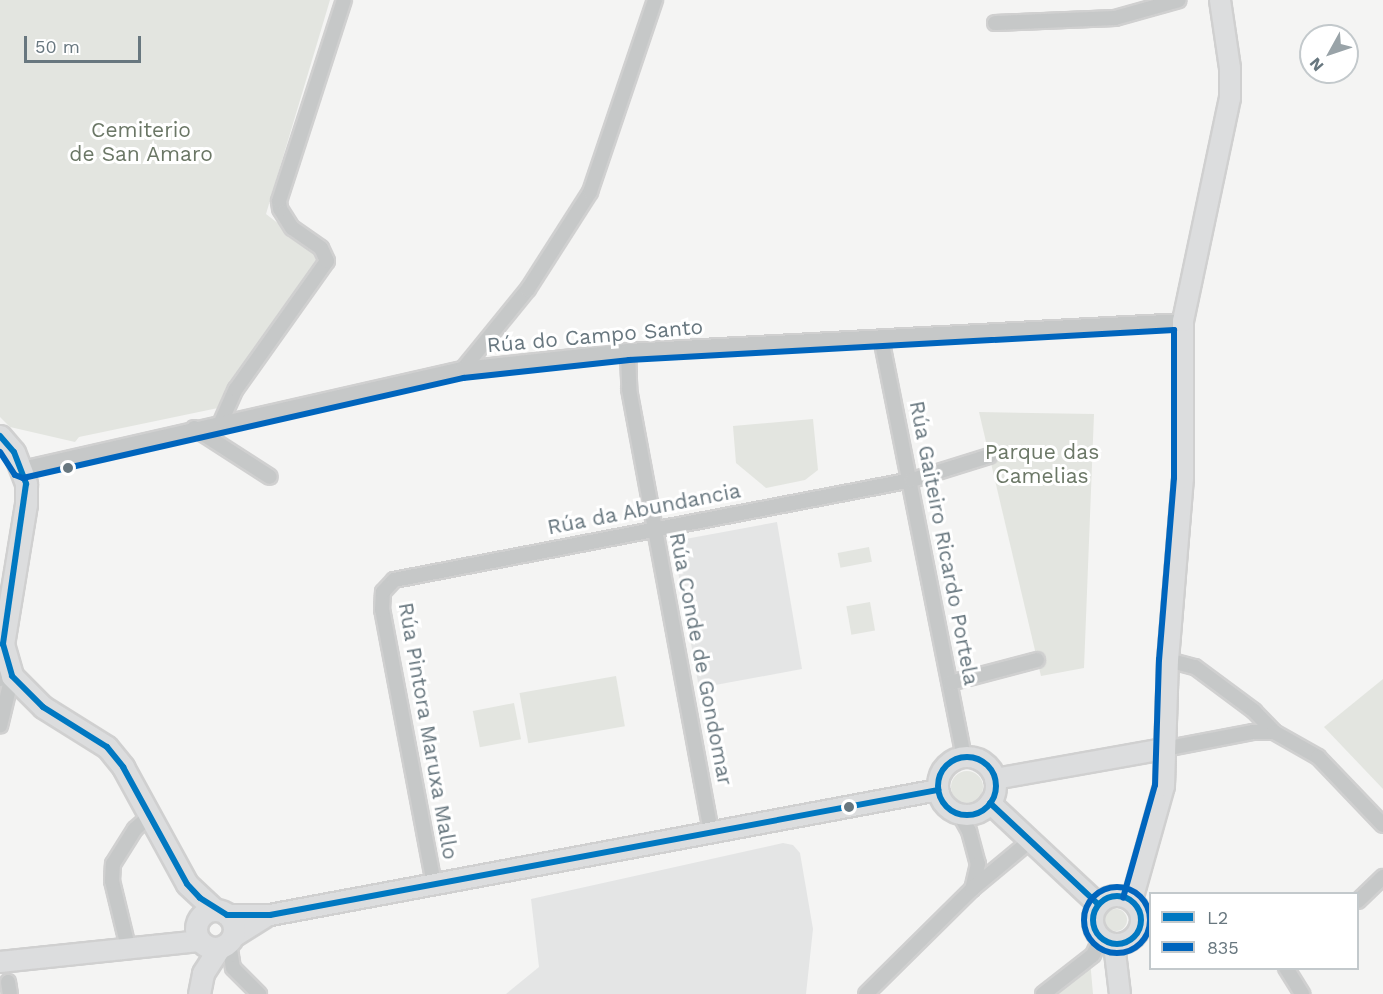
<!DOCTYPE html>
<html>
<head>
<meta charset="utf-8">
<style>
  body { margin:0 }
  #map { position:relative; width:1383px; height:994px; overflow:hidden; background:#f4f4f3; font-family:"Work Sans",sans-serif }
  div>[style] { position:absolute }
  .built>* { inset:0; background:#e4e5e5 }
  .green>* { inset:0; background:#e3e5e0; transform-origin:0 0 }
  .round { border-radius:50% }
  .roads { filter:drop-shadow(2px 0 #d0d0d0) drop-shadow(-2px 0 #d0d0d0) drop-shadow(0 2px #d0d0d0) drop-shadow(0 -2px #d0d0d0) }
  .street>* { height:14px; margin:-7px; padding:0 7px; transform-origin:7px; border-radius:7px; background:#c6c8c8 }
  .secondary>* { height:20px; margin:-10px; padding:0 10px; transform-origin:10px; border-radius:10px; background:#dcddde }
  .secondary>.ring { margin:-10px; padding:0; box-sizing:content-box; background:none; border:20px solid #dcddde; border-radius:50% }
  .primary>* { height:21px; margin:-10.5px; padding:0 10.5px; transform-origin:10.5px; border-radius:10.5px; background:#dcddde }
  .primary>.ring { margin:-10.5px; padding:0; box-sizing:content-box; background:none; border:21px solid #dcddde; border-radius:50% }
  .bus-1>* { height:6px; margin:-3px; padding:0 3px; transform-origin:3px; border-radius:3px; background:#0078c1 }
  .bus-1>.ring { margin:-3px; padding:0; box-sizing:content-box; background:none; border:6px solid #0078c1; border-radius:50% }
  .bus-2>* { height:6px; margin:-3px; padding:0 3px; transform-origin:3px; border-radius:3px; background:#0065bd }
  .bus-2>.ring { margin:-3px; padding:0; box-sizing:content-box; background:none; border:6px solid #0065bd; border-radius:50% }
  .dots>* { width:16px; height:16px; translate:-50% -50%; box-sizing:border-box; border:3px solid #fff; border-radius:50% }
  span { translate:-50% -50%; white-space:nowrap; text-align:center; line-height:1.15; -webkit-text-stroke:6px #fff; paint-order:stroke }
  .park-label { font-size:21px; color:#6b7766 }
  .street-label { font-size:21px; color:#68777f }
  .legend { position:absolute; left:1149px; top:892px; width:210px; height:78px; box-sizing:border-box; background:#fff; border:2px solid #c3c9cc; margin:0; padding:8px 10px; list-style:none; font-size:18px; color:#68777f }
  .legend li { display:flex; align-items:center; gap:12px; height:30px }
  .legend b { width:30px; border:2px solid #c3c9cc }
  .north { position:absolute; left:1299px; top:24px; width:60px; height:60px; box-sizing:border-box; background:#fff; border:2px solid #c3c9cc; border-radius:50%; rotate:230deg; font-size:16px; font-weight:700; line-height:24px; text-align:center; color:#68777f }
  .north::after { content:''; display:block; margin:auto; width:21px; height:27px; background:#99a3a8; clip-path:polygon(50% 0,100% 100%,50% 72%,0 100%) }
  .scale { position:absolute; left:24px; top:36px; width:117px; height:27px; box-sizing:border-box; border:3px solid #68777f; border-top:0; padding-left:8px; font-size:18px; line-height:21px; white-space:nowrap; color:#68777f; -webkit-text-stroke:4px #fff; paint-order:stroke }
</style>
</head>
<body>
<div id="map">
  <div class="built">
    <div style="clip-path:polygon(777px 522px,802px 669px,699px 688px,674px 549px,680px 540px)"></div>
    <div style="clip-path:polygon(783px 843px,793px 845px,800px 853px,813px 929px,806px 994px,506px 994px,539px 967px,531px 899px)"></div>
  </div>
  <div class="green">
    <div style="clip-path:polygon(0 0,330px 0,266px 214px,320px 256px,322px 267px,286px 315px,280px 311px,265px 333px,270px 337px,218px 408px,79px 437px,75px 442px,10px 427px,0 417px)"></div>
    <div style="clip-path:polygon(979px 412px,1094px 414px,1084px 668px,1041px 676px)"></div>
    <div style="clip-path:polygon(813px 419px,818px 470px,805px 480px,766px 488px,736px 463px,733px 426px)"></div>
    <div style="left:869px;top:547px;width:15px;height:32px;rotate:79deg"></div>
    <div style="left:870px;top:602px;width:29px;height:24px;rotate:80deg"></div>
    <div style="left:616px;top:676px;width:51px;height:98px;rotate:80deg"></div>
    <div style="clip-path:polygon(1383px 679px,1383px 789px,1324px 727px)"></div>
    <div style="left:514px;top:703px;width:37px;height:42px;rotate:79deg"></div>
    <div class="round" style="left:951px;top:771px;width:32px;height:32px"></div>
    <div class="round" style="left:1105px;top:909px;width:22px;height:22px"></div>
    <div style="clip-path:polygon(1090px 960px,1093px 994px,1046px 994px)"></div>
  </div>
  <div class="roads">
    <div class="street">
      <div style="left:995px;top:23px;width:120px;rotate:-2.4deg"></div>
      <div style="left:1115px;top:18px;width:66px;rotate:-15.7deg"></div>
      <div style="left:881px;top:338px;width:427px;rotate:78.8deg"></div>
      <div style="left:628px;top:351px;width:38px;rotate:88deg"></div>
      <div style="left:629px;top:389px;width:452px;rotate:79.5deg"></div>
      <div style="left:463px;top:369px;width:103px;rotate:-50.9deg"></div>
      <div style="left:528px;top:289px;width:115px;rotate:-57.4deg"></div>
      <div style="left:590px;top:192px;width:203px;rotate:-71.3deg"></div>
      <div style="left:221px;top:422px;width:36px;rotate:-66deg"></div>
      <div style="left:236px;top:389px;width:157px;rotate:-54.6deg"></div>
      <div style="left:327px;top:261px;width:14px;rotate:-115deg"></div>
      <div style="left:321px;top:248px;width:35px;rotate:-145deg"></div>
      <div style="left:292px;top:228px;width:22px;rotate:-122deg"></div>
      <div style="left:280px;top:209px;width:8px;rotate:-97deg"></div>
      <div style="left:279px;top:201px;width:211px;rotate:-72.1deg"></div>
      <div style="left:194px;top:428px;width:90px;rotate:32.8deg"></div>
      <div style="left:22px;top:469px;width:452px;rotate:-12.8deg"></div>
      <div style="left:463px;top:369px;width:166px;rotate:-6.2deg"></div>
      <div style="left:628px;top:351px;width:556px;rotate:-3.09deg"></div>
      <div style="left:1168px;top:660px;width:28px;rotate:15deg"></div>
      <div style="left:1195px;top:667px;width:74px;rotate:36.7deg"></div>
      <div style="left:1254px;top:711px;width:29px;rotate:46deg"></div>
      <div style="left:0;top:679px;width:12px;rotate:-14deg"></div>
      <div style="left:12px;top:676px;width:51px;rotate:103.5deg"></div>
      <div style="left:950px;top:683px;width:90px;rotate:-14.8deg"></div>
      <div style="left:1164px;top:749px;width:91px;rotate:-10.8deg"></div>
      <div style="left:1253px;top:732px;width:21px"></div>
      <div style="left:1274px;top:732px;width:51px;rotate:29.6deg"></div>
      <div style="left:1318px;top:757px;width:94px;rotate:46.3deg"></div>
      <div style="left:959px;top:813px;width:21px;rotate:61deg"></div>
      <div style="left:969px;top:831px;width:34px;rotate:75deg"></div>
      <div style="left:978px;top:864px;width:26px;rotate:103deg"></div>
      <div style="left:434px;top:884px;width:279px;rotate:-100.7deg"></div>
      <div style="left:382px;top:610px;width:18px;rotate:-87deg"></div>
      <div style="left:383px;top:592px;width:16px;rotate:-47deg"></div>
      <div style="left:394px;top:580px;width:528px;rotate:-10.93deg"></div>
      <div style="left:912px;top:480px;width:81px;rotate:-17.3deg"></div>
      <div style="left:1358px;top:901px;width:35px;rotate:-44deg"></div>
      <div style="left:1141px;top:924px;width:9px;rotate:13deg"></div>
      <div style="left:229px;top:943px;width:25px;rotate:81deg"></div>
      <div style="left:233px;top:968px;width:37px;rotate:45deg"></div>
      <div style="left:128px;top:947px;width:68px;rotate:-103.6deg"></div>
      <div style="left:112px;top:881px;width:17px;rotate:-87deg"></div>
      <div style="left:113px;top:864px;width:41px;rotate:-57.8deg"></div>
      <div style="left:135px;top:829px;width:18px;rotate:-41deg"></div>
      <div style="left:1286px;top:968px;width:31px;rotate:58deg"></div>
      <div style="left:8px;top:982px;width:12px;rotate:81deg"></div>
      <div style="left:866px;top:994px;width:149px;rotate:-44.7deg"></div>
      <div style="left:972px;top:889px;width:77px;rotate:-39.7deg"></div>
      <div style="left:1043px;top:994px;width:63px;rotate:-38deg"></div>
      <div style="left:1093px;top:955px;width:20px;rotate:-66deg"></div>
    </div>
    <div class="secondary">
      <div class="ring" style="left:938px;top:757px;width:38px;height:38px"></div>
      <div style="left:995px;top:779px;width:172px;rotate:-10.1deg"></div>
      <div style="left:990px;top:803px;width:148px;rotate:43.1deg"></div>
      <div class="ring" style="left:1093px;top:896px;width:28px;height:28px"></div>
      <div style="left:1132px;top:900px;width:118px;rotate:-74.3deg"></div>
      <div style="left:1164px;top:786px;width:126px;rotate:-88.2deg"></div>
      <div style="left:1168px;top:660px;width:183px;rotate:-85.3deg"></div>
      <div style="left:1183px;top:478px;width:157px;rotate:-90deg"></div>
      <div style="left:1183px;top:321px;width:228px;rotate:-78.1deg"></div>
      <div style="left:1230px;top:98px;width:30px;rotate:-90deg"></div>
      <div style="left:1230px;top:68px;width:69px;rotate:-98.4deg"></div>
      <div style="left:227px;top:915px;width:43px"></div>
      <div style="left:270px;top:915px;width:680px;rotate:-10.6deg"></div>
      <div style="left:232px;top:938px;width:39px;rotate:-32deg"></div>
      <div style="left:1114px;top:944px;width:50px;rotate:83.2deg"></div>
      <div style="left:0;top:962px;width:200px;rotate:-6deg"></div>
    </div>
    <div class="primary">
      <div style="left:0;top:436px;width:21px;rotate:49deg"></div>
      <div style="left:14px;top:452px;width:34px;rotate:69deg"></div>
      <div style="left:26px;top:484px;width:20px;rotate:90deg"></div>
      <div style="left:26px;top:504px;width:142px;rotate:99.3deg"></div>
      <div style="left:3px;top:644px;width:33px;rotate:74deg"></div>
      <div style="left:12px;top:676px;width:44px;rotate:45deg"></div>
      <div style="left:43px;top:707px;width:75px;rotate:32deg"></div>
      <div style="left:107px;top:747px;width:26px;rotate:51deg"></div>
      <div style="left:123px;top:767px;width:133px;rotate:61.3deg"></div>
      <div style="left:187px;top:884px;width:38px;rotate:43deg"></div>
      <div class="ring" style="left:196px;top:910px;width:17px;height:17px"></div>
      <div style="left:199px;top:994px;width:21px;rotate:-79deg"></div>
      <div style="left:203px;top:973px;width:30px;rotate:-57deg"></div>
    </div>
  </div>
  <div class="bus-1">
    <div style="left:0;top:436px;width:21px;rotate:49deg"></div>
    <div style="left:14px;top:452px;width:34px;rotate:69deg"></div>
    <div style="left:26px;top:484px;width:162px;rotate:98.2deg"></div>
    <div style="left:3px;top:644px;width:33px;rotate:74deg"></div>
    <div style="left:12px;top:676px;width:44px;rotate:45deg"></div>
    <div style="left:43px;top:707px;width:75px;rotate:32deg"></div>
    <div style="left:107px;top:747px;width:26px;rotate:51deg"></div>
    <div style="left:123px;top:767px;width:133px;rotate:61.3deg"></div>
    <div style="left:187px;top:884px;width:19px;rotate:47deg"></div>
    <div style="left:200px;top:898px;width:32px;rotate:32deg"></div>
    <div style="left:227px;top:915px;width:43px"></div>
    <div style="left:270px;top:915px;width:680px;rotate:-10.6deg"></div>
    <div class="ring" style="left:938px;top:757px;width:52px;height:52px"></div>
    <div style="left:990px;top:803px;width:148px;rotate:43.1deg"></div>
    <div class="ring" style="left:1093px;top:896px;width:42px;height:42px"></div>
  </div>
  <div class="bus-2">
    <div style="left:0;top:452px;width:27px;rotate:57deg"></div>
    <div style="left:15px;top:475px;width:9px;rotate:21deg"></div>
    <div style="left:23px;top:478px;width:452px;rotate:-12.8deg"></div>
    <div style="left:464px;top:378px;width:166px;rotate:-6.2deg"></div>
    <div style="left:629px;top:360px;width:546px;rotate:-3.15deg"></div>
    <div style="left:1174px;top:330px;width:148px;rotate:90deg"></div>
    <div style="left:1174px;top:478px;width:182px;rotate:94.7deg"></div>
    <div style="left:1159px;top:659px;width:126px;rotate:91.8deg"></div>
    <div style="left:1155px;top:785px;width:117px;rotate:105.8deg"></div>
    <div class="ring" style="left:1084px;top:887px;width:60px;height:60px"></div>
  </div>
  <div class="dots">
    <div style="left:68px;top:468px;background:#68777f"></div>
    <div style="left:849px;top:807px;background:#68777f"></div>
  </div>
  <div class="park-label">
    <span style="left:141px;top:142px">Cemiterio<br>de San Amaro</span>
    <span style="left:1042px;top:464px">Parque das<br>Camelias</span>
  </div>
  <div class="street-label">
    <span style="left:595px;top:336px;rotate:-5deg">Rúa do Campo Santo</span>
    <span style="left:644px;top:509px;rotate:-11deg">Rúa da Abundancia</span>
    <span style="left:944px;top:543px;rotate:79deg">Rúa Gaiteiro Ricardo Portela</span>
    <span style="left:701px;top:659px;rotate:79deg">Rúa Conde de Gondomar</span>
    <span style="left:428px;top:731px;rotate:80deg">Rúa Pintora Maruxa Mallo</span>
  </div>
  <ul class="legend">
  <li><b style="height:8px;background:#0078c1"></b>L2</li>
  <li><b style="height:8px;background:#0065bd"></b>835</li>
  </ul>
  <div class="north">N</div>
  <div class="scale">50 m</div>
</div>
</body>
</html>
